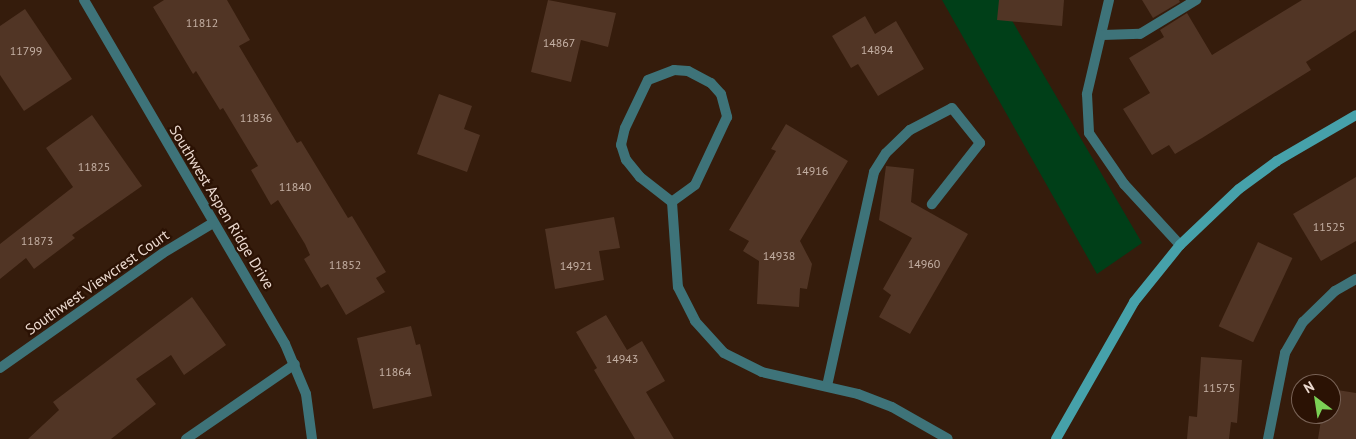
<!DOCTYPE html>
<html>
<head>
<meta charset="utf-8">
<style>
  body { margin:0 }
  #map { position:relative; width:1356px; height:439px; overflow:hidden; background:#351c0c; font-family:"PT Sans",sans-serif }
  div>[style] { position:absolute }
  .green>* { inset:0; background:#003f18 }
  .building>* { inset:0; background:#513525; transform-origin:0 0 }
  .service>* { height:10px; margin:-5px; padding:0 5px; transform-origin:5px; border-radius:5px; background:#3e7379 }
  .minor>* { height:10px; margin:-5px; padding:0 5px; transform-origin:5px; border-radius:5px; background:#3e7379 }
  .secondary>* { height:10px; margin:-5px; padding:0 5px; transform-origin:5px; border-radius:5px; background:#46a1aa }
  span { translate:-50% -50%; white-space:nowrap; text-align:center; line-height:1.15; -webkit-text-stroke:4.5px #2b1204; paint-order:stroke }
  .number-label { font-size:12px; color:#c5b1a5 }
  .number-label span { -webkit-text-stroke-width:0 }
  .street-label { font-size:15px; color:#ecdad0 }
  .north { position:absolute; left:1291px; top:374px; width:50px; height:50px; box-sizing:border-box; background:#2b1204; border:1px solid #786256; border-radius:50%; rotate:329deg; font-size:14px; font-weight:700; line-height:20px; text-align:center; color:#ecdad0 }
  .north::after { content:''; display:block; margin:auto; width:18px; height:22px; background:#7bd155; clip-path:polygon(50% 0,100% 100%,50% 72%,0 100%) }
</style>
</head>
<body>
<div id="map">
  <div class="green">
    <div style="clip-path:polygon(942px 0,1000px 0,1142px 243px,1097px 274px)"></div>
  </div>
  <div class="building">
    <div style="clip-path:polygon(164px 0,227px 0,250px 40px,239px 46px,297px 143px,301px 141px,348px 218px,352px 216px,386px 272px,376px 278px,385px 292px,346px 315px,328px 284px,321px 288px,304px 259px,310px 255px,305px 244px,278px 200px,271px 205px,251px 170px,258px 166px,223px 108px,220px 110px,196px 71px,193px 74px,153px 7px)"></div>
    <div style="clip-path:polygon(548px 0,616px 13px,608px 47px,581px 40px,571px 82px,531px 72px)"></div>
    <div style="clip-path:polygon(999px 0,1064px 0,1062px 26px,997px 20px)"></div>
    <div style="clip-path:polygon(1142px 0,1179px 0,1180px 2px,1153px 18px)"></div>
    <div style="clip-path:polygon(1302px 0,1356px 0,1356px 30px,1306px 62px,1311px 70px,1202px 138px,1175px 154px,1169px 145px,1152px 155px,1123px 109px,1150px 93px,1129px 58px,1164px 37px,1160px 30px,1187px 13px,1212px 55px)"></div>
    <div style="clip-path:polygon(25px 9px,72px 79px,24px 111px,0 75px,0 26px)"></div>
    <div style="clip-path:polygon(865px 16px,875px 34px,896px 21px,924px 69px,878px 96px,858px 64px,851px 68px,832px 36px)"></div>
    <div style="clip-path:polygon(439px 94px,472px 106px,464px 129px,480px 135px,467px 172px,417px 154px)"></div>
    <div style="clip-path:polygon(92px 115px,142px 186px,72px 235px,75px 238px,34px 269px,26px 258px,0 279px,0 244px,73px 187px,46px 148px)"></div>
    <div style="clip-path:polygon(786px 124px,848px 161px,800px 241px,812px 264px,807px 289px,800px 288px,799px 307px,757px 304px,759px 261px,743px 251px,749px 241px,729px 230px,776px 151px,771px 149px)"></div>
    <div style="clip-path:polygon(886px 166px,914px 169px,911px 202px,968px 234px,910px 334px,879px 317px,891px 295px,883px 289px,912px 238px,879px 220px)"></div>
    <div style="clip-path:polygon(1356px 177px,1356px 241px,1321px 261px,1293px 214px)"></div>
    <div style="clip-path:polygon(614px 217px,620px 248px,599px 251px,604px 280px,555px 289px,545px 229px)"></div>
    <div style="left:1258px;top:242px;width:38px;height:93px;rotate:25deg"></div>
    <div style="clip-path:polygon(192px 297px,226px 345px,184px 375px,171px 355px,136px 379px,156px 404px,111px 439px,28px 439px,59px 410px,53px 402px)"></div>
    <div style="clip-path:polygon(606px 315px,627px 350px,642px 341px,665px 381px,646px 392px,674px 439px,635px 439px,594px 370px,597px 368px,576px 332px)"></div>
    <div style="clip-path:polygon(411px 326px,416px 345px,420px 344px,432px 396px,373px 409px,357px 338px)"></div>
    <div style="clip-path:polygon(1201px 357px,1242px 360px,1237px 423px,1231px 422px,1229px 439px,1187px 439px,1189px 416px,1197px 417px)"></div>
    <div style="clip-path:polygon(1331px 389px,1356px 393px,1356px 439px,1318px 439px,1322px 414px,1331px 414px)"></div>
  </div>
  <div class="service">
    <div style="left:1109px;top:0;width:97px;rotate:103.2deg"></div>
    <div style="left:1087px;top:94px;width:39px;rotate:87deg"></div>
    <div style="left:1089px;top:133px;width:62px;rotate:55.5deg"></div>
    <div style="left:1124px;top:184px;width:83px;rotate:47.4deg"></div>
    <div style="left:1103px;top:35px;width:37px;rotate:-2deg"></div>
    <div style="left:1140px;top:34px;width:66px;rotate:-31.3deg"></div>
    <div style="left:827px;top:386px;width:219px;rotate:-77.6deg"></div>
    <div style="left:874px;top:172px;width:22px;rotate:-58deg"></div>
    <div style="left:886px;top:153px;width:33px;rotate:-44deg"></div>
    <div style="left:910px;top:130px;width:47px;rotate:-27.6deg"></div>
    <div style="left:952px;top:108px;width:45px;rotate:51.3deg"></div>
    <div style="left:980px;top:143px;width:78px;rotate:128.2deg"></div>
    <div style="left:186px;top:439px;width:132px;rotate:-34.5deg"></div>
  </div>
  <div class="minor">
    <div style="left:84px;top:0;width:398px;rotate:59.7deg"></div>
    <div style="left:285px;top:344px;width:54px;rotate:67.2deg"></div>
    <div style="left:306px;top:394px;width:45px;rotate:82.4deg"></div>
    <div style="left:674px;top:70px;width:14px;rotate:4deg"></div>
    <div style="left:688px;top:71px;width:26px;rotate:28deg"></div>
    <div style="left:711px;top:83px;width:15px;rotate:48deg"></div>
    <div style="left:721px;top:94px;width:24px;rotate:75deg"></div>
    <div style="left:727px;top:117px;width:75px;rotate:115.2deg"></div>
    <div style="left:695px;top:185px;width:29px;rotate:144deg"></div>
    <div style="left:672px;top:202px;width:41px;rotate:-142deg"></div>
    <div style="left:640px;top:177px;width:22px;rotate:-129deg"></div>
    <div style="left:626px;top:160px;width:16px;rotate:-108deg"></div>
    <div style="left:621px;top:145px;width:17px;rotate:-77deg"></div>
    <div style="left:625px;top:128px;width:53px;rotate:-64.4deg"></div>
    <div style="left:648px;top:80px;width:28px;rotate:-21deg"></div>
    <div style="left:672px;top:202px;width:85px;rotate:86deg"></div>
    <div style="left:678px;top:287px;width:38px;rotate:63deg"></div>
    <div style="left:695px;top:321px;width:43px;rotate:47.8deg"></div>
    <div style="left:724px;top:353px;width:42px;rotate:26.6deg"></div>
    <div style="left:762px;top:372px;width:98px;rotate:12.9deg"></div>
    <div style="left:858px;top:394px;width:36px;rotate:21deg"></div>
    <div style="left:892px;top:407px;width:64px;rotate:29.7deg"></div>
    <div style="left:0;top:368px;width:199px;rotate:-35.2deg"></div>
    <div style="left:163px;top:253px;width:58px;rotate:-31deg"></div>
    <div style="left:1268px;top:439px;width:88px;rotate:-78.8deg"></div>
    <div style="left:1285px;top:353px;width:36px;rotate:-60deg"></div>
    <div style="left:1303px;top:322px;width:45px;rotate:-44.1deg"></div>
    <div style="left:1335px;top:291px;width:24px;rotate:-30deg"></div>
  </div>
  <div class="secondary">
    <div style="left:1056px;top:439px;width:158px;rotate:-60.3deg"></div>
    <div style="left:1134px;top:302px;width:73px;rotate:-51.1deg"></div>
    <div style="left:1180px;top:245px;width:81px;rotate:-43.5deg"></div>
    <div style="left:1239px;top:189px;width:47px;rotate:-36.4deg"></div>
    <div style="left:1277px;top:161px;width:91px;rotate:-30.2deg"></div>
  </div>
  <div class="number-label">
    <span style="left:202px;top:23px">11812</span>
    <span style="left:559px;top:43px">14867</span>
    <span style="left:877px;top:50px">14894</span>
    <span style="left:26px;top:51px">11799</span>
    <span style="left:256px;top:118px">11836</span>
    <span style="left:94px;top:167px">11825</span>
    <span style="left:812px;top:171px">14916</span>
    <span style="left:295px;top:187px">11840</span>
    <span style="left:1329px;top:227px">11525</span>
    <span style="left:37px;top:241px">11873</span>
    <span style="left:779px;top:256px">14938</span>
    <span style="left:924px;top:264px">14960</span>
    <span style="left:345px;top:265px">11852</span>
    <span style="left:576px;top:266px">14921</span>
    <span style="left:622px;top:359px">14943</span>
    <span style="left:395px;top:372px">11864</span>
    <span style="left:1219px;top:388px">11575</span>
  </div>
  <div class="street-label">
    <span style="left:222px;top:207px;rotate:59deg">Southwest Aspen Ridge Drive</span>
    <span style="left:97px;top:282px;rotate:-35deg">Southwest Viewcrest Court</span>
  </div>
  <div class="north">N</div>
</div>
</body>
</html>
